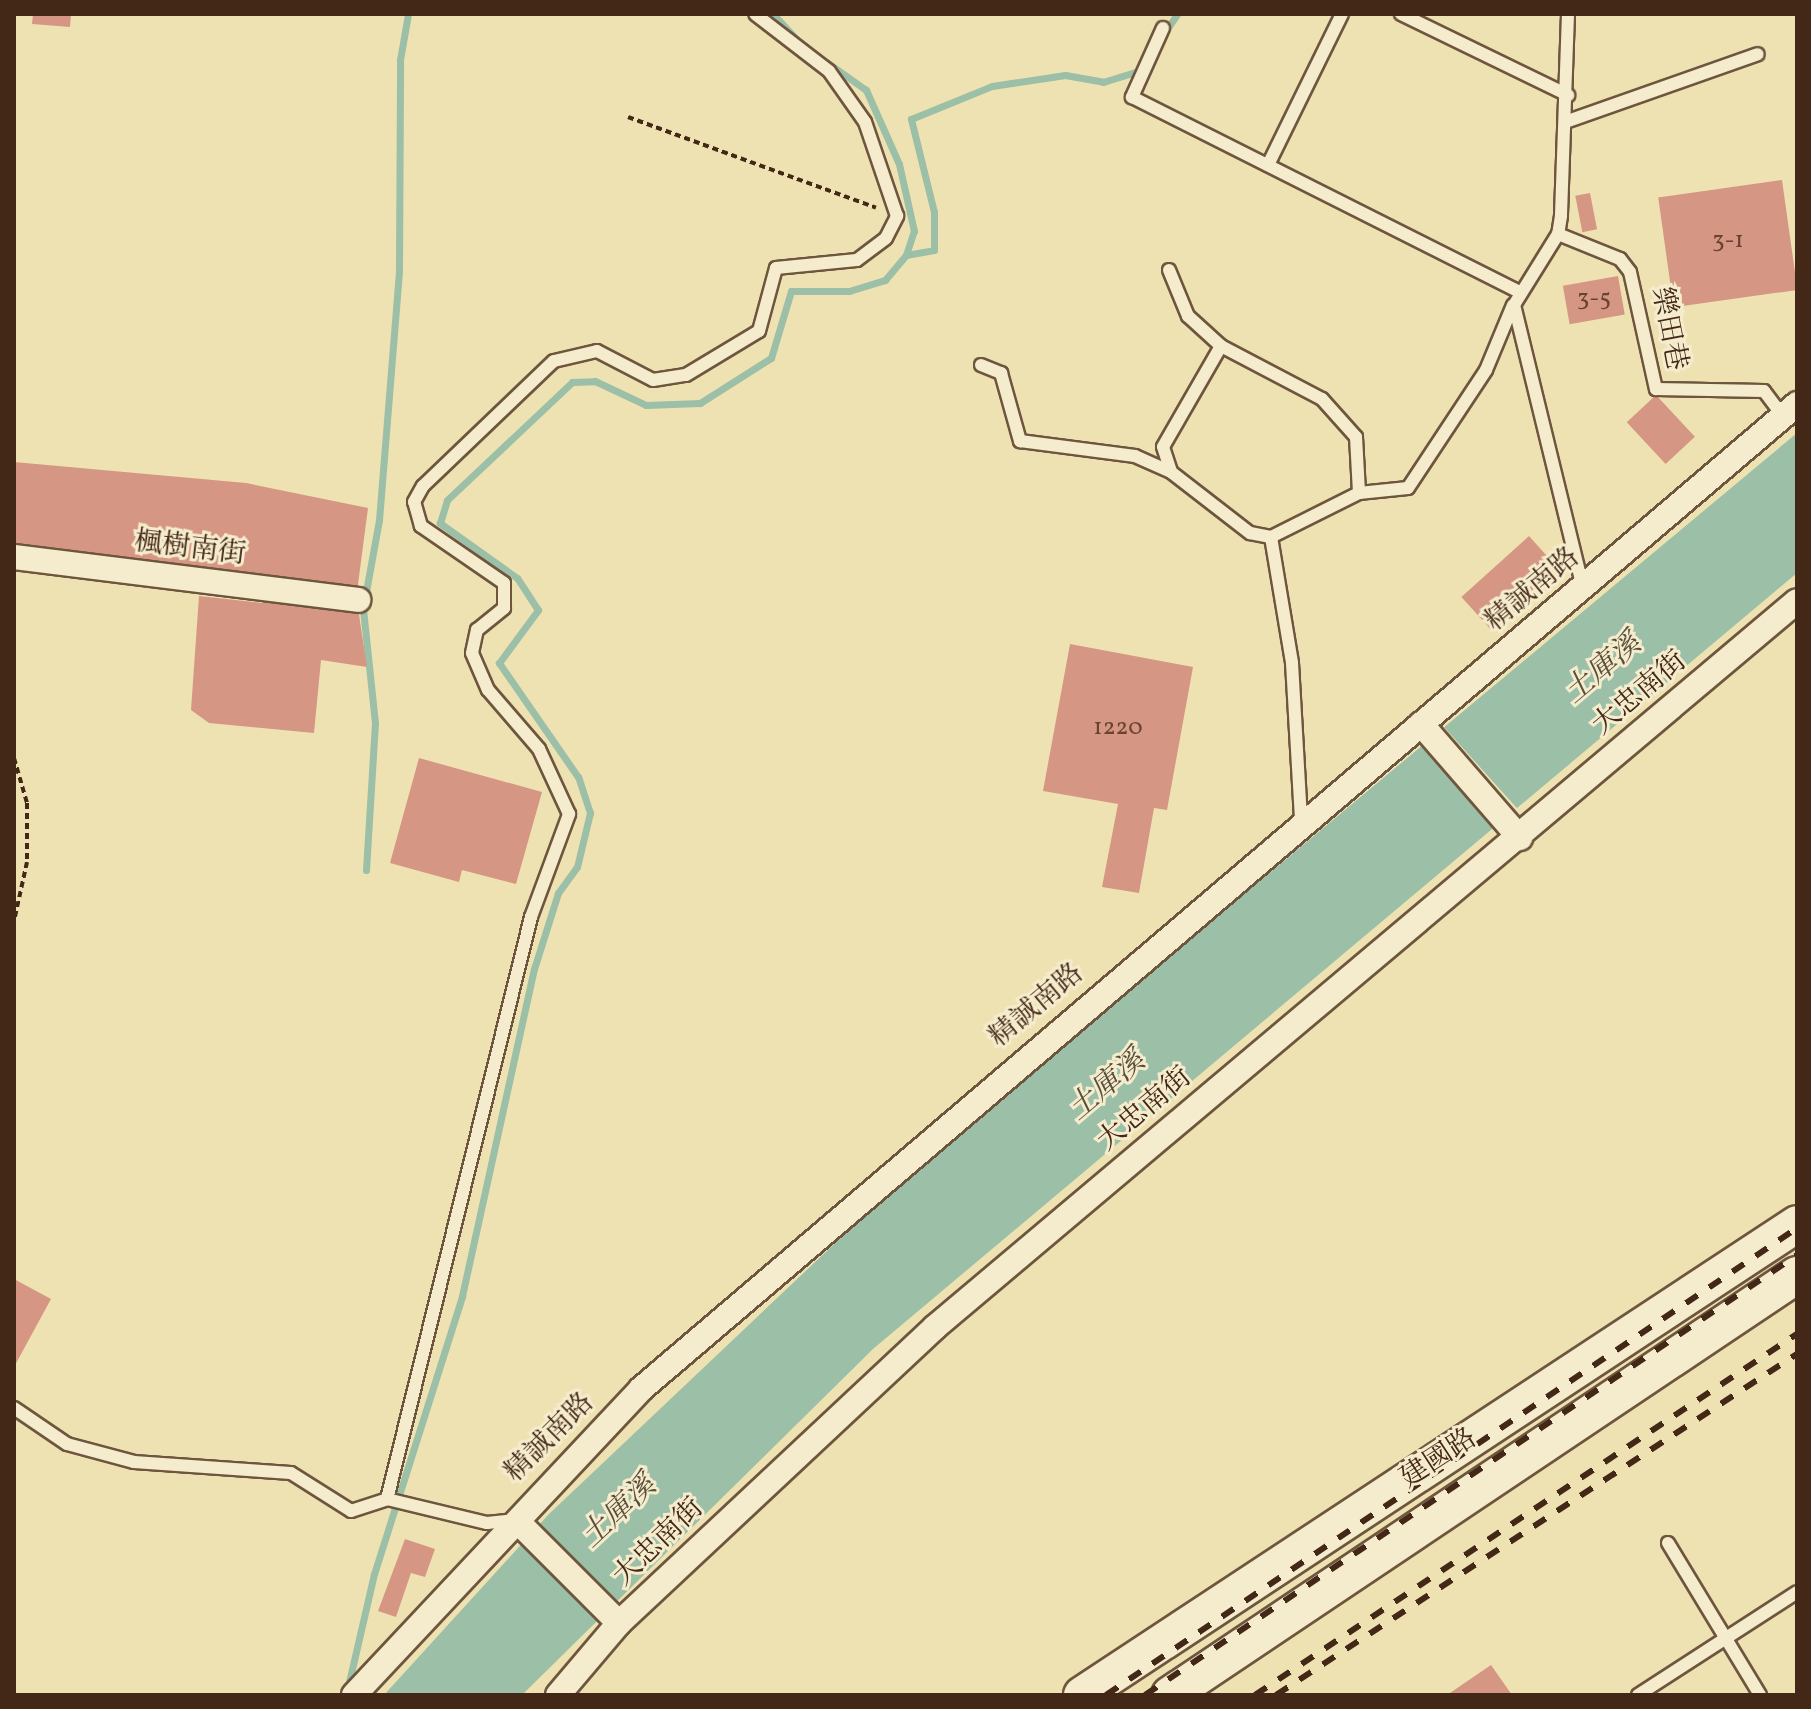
<!DOCTYPE html>
<html>
<head>
<meta charset="utf-8">
<style>
  body { margin:0 }
  #map { position:relative; width:1811px; height:1709px; overflow:hidden; background:#efe2b2; font-family:Vollkorn,"Noto Serif TC",serif }
  div>[style] { position:absolute }
  .water>* { inset:0; background:#9bbfa7 }
  .pier>* { inset:0; background:#efe2b2; transform-origin:0 0 }
  .stream>* { height:7px; margin:-3.5px; padding:0 3.5px; transform-origin:3.5px; border-radius:3.5px; background:#9bbfa7 }
  .building>* { inset:0; background:#d69684; transform-origin:0 0 }
  .path>* { height:4px; margin-top:-2px; transform-origin:0; background:repeating-linear-gradient(90deg,#432717 0 6px,transparent 0 10px) }
  .roads { filter:drop-shadow(2px 0 #6e563e) drop-shadow(-2px 0 #6e563e) drop-shadow(0 2px #6e563e) drop-shadow(0 -2px #6e563e) }
  .lane>* { height:12px; margin:-6px; padding:0 6px; transform-origin:6px; border-radius:6px; background:#f5eccd }
  .street>* { height:24px; margin:-12px; padding:0 12px; transform-origin:12px; border-radius:12px; background:#f5eccd }
  .secondary>* { height:36px; margin:-18px; padding:0 18px; transform-origin:18px; border-radius:18px; background:#f5eccd }
  .rail>* { height:6px; margin-top:-3px; transform-origin:0; background:repeating-linear-gradient(90deg,#432717 0 14px,transparent 0 28px) }
  span { translate:-50% -50%; white-space:nowrap; text-align:center; line-height:1.15; -webkit-text-stroke:6px #f5eccd; paint-order:stroke }
  .number-label { font-size:24px; color:#684332 }
  .number-label span { -webkit-text-stroke-width:0 }
  .street-label { font-size:28px; color:#432717 }
  .water-label { font-size:30px; color:#594d3b; font-style:italic }
  .frame { position:absolute; inset:0; border:16px solid #432717; pointer-events:none }
</style>
</head>
<body>
<div id="map">
  <div class="water">
    <div style="clip-path:polygon(1797px 433px,1797px 573px,873px 1349px,522px 1695px,384px 1695px,549px 1514px,906px 1176px)"></div>
  </div>
  <div class="pier">
    <div style="left:1443px;top:726px;width:115px;height:30px;rotate:48deg"></div>
  </div>
  <div class="stream">
    <div style="left:773px;top:14px;width:38px;rotate:47deg"></div>
    <div style="left:1165px;top:32px;width:22px;rotate:-56deg"></div>
    <div style="left:906px;top:255px;width:28px;rotate:-10deg"></div>
    <div style="left:934px;top:250px;width:38px;rotate:-90deg"></div>
    <div style="left:934px;top:212px;width:96px;rotate:-103.9deg"></div>
    <div style="left:911px;top:119px;width:87px;rotate:-22.2deg"></div>
    <div style="left:992px;top:86px;width:74px;rotate:-8.6deg"></div>
    <div style="left:1065px;top:75px;width:39px;rotate:10deg"></div>
    <div style="left:1103px;top:82px;width:41px;rotate:-17.1deg"></div>
    <div style="left:366px;top:870px;width:147px;rotate:-86.5deg"></div>
    <div style="left:375px;top:723px;width:116px;rotate:-96deg"></div>
    <div style="left:363px;top:608px;width:89px;rotate:-79.7deg"></div>
    <div style="left:379px;top:520px;width:251px;rotate:-85.4deg"></div>
    <div style="left:399px;top:270px;width:210px;rotate:-89.7deg"></div>
    <div style="left:400px;top:60px;width:47px;rotate:-80.1deg"></div>
    <div style="left:346px;top:1695px;width:124px;rotate:-77deg"></div>
    <div style="left:374px;top:1574px;width:292px;rotate:-72.4deg"></div>
    <div style="left:462px;top:1296px;width:335px;rotate:-77.6deg"></div>
    <div style="left:534px;top:969px;width:80px;rotate:-72.5deg"></div>
    <div style="left:558px;top:893px;width:32px;rotate:-54deg"></div>
    <div style="left:577px;top:867px;width:56px;rotate:-76.5deg"></div>
    <div style="left:590px;top:813px;width:38px;rotate:-108deg"></div>
    <div style="left:578px;top:777px;width:139px;rotate:-124.7deg"></div>
    <div style="left:499px;top:663px;width:66px;rotate:-53.7deg"></div>
    <div style="left:538px;top:610px;width:38px;rotate:-123deg"></div>
    <div style="left:517px;top:578px;width:95px;rotate:-144.5deg"></div>
    <div style="left:440px;top:523px;width:24px;rotate:-73deg"></div>
    <div style="left:447px;top:500px;width:172px;rotate:-43.3deg"></div>
    <div style="left:572px;top:382px;width:23px;rotate:-2deg"></div>
    <div style="left:595px;top:381px;width:56px;rotate:25.2deg"></div>
    <div style="left:646px;top:405px;width:54px;rotate:-2.1deg"></div>
    <div style="left:700px;top:403px;width:84px;rotate:-32.4deg"></div>
    <div style="left:771px;top:358px;width:70px;rotate:-73.4deg"></div>
    <div style="left:791px;top:291px;width:58px"></div>
    <div style="left:849px;top:291px;width:38px;rotate:-17deg"></div>
    <div style="left:885px;top:280px;width:33px;rotate:-50deg"></div>
    <div style="left:906px;top:255px;width:25px;rotate:-72deg"></div>
    <div style="left:914px;top:231px;width:69px;rotate:-102.6deg"></div>
    <div style="left:899px;top:164px;width:81px;rotate:-114deg"></div>
    <div style="left:866px;top:90px;width:47px;rotate:-144.6deg"></div>
  </div>
  <div class="building">
    <div style="clip-path:polygon(33px 14px,71px 14px,70px 27px,32px 24px)"></div>
    <div style="left:1782px;top:180px;width:111px;height:125px;rotate:82deg"></div>
    <div style="left:1590px;top:193px;width:37px;height:15px;rotate:79deg"></div>
    <div style="left:1618px;top:276px;width:39px;height:56px;rotate:80deg"></div>
    <div style="left:1656px;top:395px;width:57px;height:40px;rotate:47deg"></div>
    <div style="clip-path:polygon(14px 462px,246px 483px,368px 508px,357px 592px,14px 552px)"></div>
    <div style="left:1529px;top:536px;width:47px;height:91px;rotate:48deg"></div>
    <div style="clip-path:polygon(263px 595px,358px 608px,367px 667px,321px 660px,314px 733px,209px 723px,191px 710px,199px 596px,262px 603px)"></div>
    <div style="clip-path:polygon(1070px 644px,1193px 667px,1167px 810px,1154px 808px,1139px 893px,1102px 887px,1118px 804px,1043px 791px)"></div>
    <div style="clip-path:polygon(419px 758px,542px 792px,516px 884px,462px 870px,459px 882px,390px 863px)"></div>
    <div style="clip-path:polygon(14px 1279px,51px 1299px,14px 1367px)"></div>
    <div style="clip-path:polygon(405px 1539px,435px 1549px,425px 1577px,411px 1573px,396px 1617px,378px 1611px)"></div>
    <div style="clip-path:polygon(1491px 1665px,1512px 1695px,1447px 1695px)"></div>
  </div>
  <div class="path">
    <div style="left:628px;top:117px;width:264px;rotate:20.1deg"></div>
    <div style="left:14px;top:758px;width:47px;rotate:73.9deg"></div>
    <div style="left:27px;top:803px;width:59px;rotate:90deg"></div>
    <div style="left:27px;top:862px;width:60px;rotate:102.4deg"></div>
  </div>
  <div class="roads">
    <div class="lane">
      <div style="left:1401px;top:14px;width:186px;rotate:25.9deg"></div>
      <div style="left:1568px;top:14px;width:202px;rotate:92deg"></div>
      <div style="left:1561px;top:216px;width:18px;rotate:99deg"></div>
      <div style="left:1558px;top:234px;width:84px;rotate:121.8deg"></div>
      <div style="left:1514px;top:305px;width:291px;rotate:76.3deg"></div>
      <div style="left:1163px;top:28px;width:76px;rotate:114.2deg"></div>
      <div style="left:1132px;top:97px;width:433px;rotate:26.7deg"></div>
      <div style="left:1568px;top:121px;width:201px;rotate:-19.4deg"></div>
      <div style="left:1268px;top:165px;width:168px;rotate:-63.9deg"></div>
      <div style="left:1558px;top:234px;width:67px;rotate:22deg"></div>
      <div style="left:1620px;top:259px;width:16px;rotate:52deg"></div>
      <div style="left:1630px;top:272px;width:120px;rotate:77.5deg"></div>
      <div style="left:1656px;top:389px;width:108px;rotate:1.1deg"></div>
      <div style="left:1764px;top:391px;width:31px;rotate:53deg"></div>
      <div style="left:1169px;top:270px;width:50px;rotate:67.6deg"></div>
      <div style="left:1188px;top:316px;width:45px;rotate:42.3deg"></div>
      <div style="left:1221px;top:346px;width:114px;rotate:27.7deg"></div>
      <div style="left:1322px;top:399px;width:51px;rotate:48.2deg"></div>
      <div style="left:1356px;top:437px;width:56px;rotate:86.9deg"></div>
      <div style="left:1221px;top:346px;width:116px;rotate:119.9deg"></div>
      <div style="left:1163px;top:447px;width:26px;rotate:72deg"></div>
      <div style="left:1171px;top:472px;width:100px;rotate:37.7deg"></div>
      <div style="left:1250px;top:533px;width:21px;rotate:11deg"></div>
      <div style="left:1271px;top:537px;width:128px;rotate:80.5deg"></div>
      <div style="left:1292px;top:663px;width:157px;rotate:86.7deg"></div>
      <div style="left:981px;top:365px;width:22px;rotate:22deg"></div>
      <div style="left:1001px;top:373px;width:71px;rotate:74.4deg"></div>
      <div style="left:1020px;top:441px;width:116px;rotate:7.4deg"></div>
      <div style="left:1135px;top:456px;width:39px;rotate:24deg"></div>
      <div style="left:1271px;top:537px;width:98px;rotate:-26.6deg"></div>
      <div style="left:1359px;top:493px;width:49px;rotate:-5.8deg"></div>
      <div style="left:1408px;top:488px;width:141px;rotate:-56.5deg"></div>
      <div style="left:1486px;top:370px;width:70px;rotate:-67.4deg"></div>
      <div style="left:14px;top:1408px;width:64px;rotate:34.2deg"></div>
      <div style="left:67px;top:1444px;width:69px;rotate:15deg"></div>
      <div style="left:134px;top:1462px;width:157px;rotate:4deg"></div>
      <div style="left:291px;top:1473px;width:71px;rotate:32.3deg"></div>
      <div style="left:351px;top:1511px;width:38px;rotate:-18deg"></div>
      <div style="left:387px;top:1499px;width:103px;rotate:13.5deg"></div>
      <div style="left:487px;top:1523px;width:29px;rotate:-6deg"></div>
      <div style="left:387px;top:1499px;width:600px;rotate:-76.1deg"></div>
      <div style="left:531px;top:917px;width:110px;rotate:-69.7deg"></div>
      <div style="left:569px;top:814px;width:72px;rotate:-114.8deg"></div>
      <div style="left:539px;top:749px;width:78px;rotate:-130.8deg"></div>
      <div style="left:488px;top:690px;width:40px;rotate:-113.4deg"></div>
      <div style="left:472px;top:653px;width:24px;rotate:-78deg"></div>
      <div style="left:477px;top:630px;width:35px;rotate:-39deg"></div>
      <div style="left:504px;top:608px;width:25px;rotate:-90deg"></div>
      <div style="left:504px;top:583px;width:101px;rotate:-145.5deg"></div>
      <div style="left:421px;top:526px;width:25px;rotate:-106deg"></div>
      <div style="left:414px;top:502px;width:18px;rotate:-61deg"></div>
      <div style="left:423px;top:486px;width:181px;rotate:-43.7deg"></div>
      <div style="left:554px;top:361px;width:44px;rotate:-13.1deg"></div>
      <div style="left:597px;top:351px;width:63px;rotate:27.4deg"></div>
      <div style="left:653px;top:380px;width:33px;rotate:-9deg"></div>
      <div style="left:686px;top:375px;width:85px;rotate:-31.1deg"></div>
      <div style="left:759px;top:331px;width:65px;rotate:-74.9deg"></div>
      <div style="left:776px;top:268px;width:81px;rotate:-5.6deg"></div>
      <div style="left:857px;top:260px;width:36px;rotate:-37deg"></div>
      <div style="left:886px;top:238px;width:25px;rotate:-63deg"></div>
      <div style="left:897px;top:216px;width:99px;rotate:-108.8deg"></div>
      <div style="left:865px;top:122px;width:62px;rotate:-125.2deg"></div>
      <div style="left:829px;top:71px;width:93px;rotate:-142.4deg"></div>
      <div style="left:1668px;top:1543px;width:178px;rotate:58.8deg"></div>
      <div style="left:1638px;top:1695px;width:189px;rotate:-32.9deg"></div>
    </div>
    <div class="street">
      <div style="left:14px;top:557px;width:347px;rotate:7.1deg"></div>
      <div style="left:1421px;top:724px;width:151px;rotate:49deg"></div>
      <div style="left:520px;top:1524px;width:140px;rotate:45deg"></div>
      <div style="left:354px;top:1695px;width:420px;rotate:-46.8deg"></div>
      <div style="left:641px;top:1389px;width:1519px;rotate:-40.43deg"></div>
      <div style="left:558px;top:1695px;width:94px;rotate:-49.7deg"></div>
      <div style="left:619px;top:1623px;width:432px;rotate:-43.1deg"></div>
      <div style="left:934px;top:1328px;width:1128px;rotate:-40.11deg"></div>
    </div>
    <div class="secondary">
      <div style="left:1082px;top:1695px;width:856px;rotate:-33.37deg"></div>
      <div style="left:1170px;top:1695px;width:755px;rotate:-33.82deg"></div>
    </div>
  </div>
  <div class="rail">
    <div style="left:1106px;top:1695px;width:834px;rotate:-34.05deg"></div>
    <div style="left:1145px;top:1695px;width:787px;rotate:-34.01deg"></div>
    <div style="left:1255px;top:1695px;width:651px;rotate:-33.67deg"></div>
    <div style="left:1276px;top:1695px;width:623px;rotate:-33.21deg"></div>
  </div>
  <div class="number-label">
    <span style="left:1728px;top:242px">3-1</span>
    <span style="left:1594px;top:300px">3-5</span>
    <span style="left:1118px;top:729px">1220</span>
  </div>
  <div class="street-label">
    <span style="left:1668px;top:329px;rotate:79deg">樂田巷</span>
    <span style="left:190px;top:549px;rotate:7deg">楓樹南街</span>
    <span style="left:1533px;top:590px;rotate:-40deg">精誠南路</span>
    <span style="left:1640px;top:694px;rotate:-40deg">大忠南街</span>
    <span style="left:1037px;top:1006px;rotate:-40deg">精誠南路</span>
    <span style="left:1145px;top:1110px;rotate:-40deg">大忠南街</span>
    <span style="left:550px;top:1438px;rotate:-45deg">精誠南路</span>
    <span style="left:1439px;top:1459px;rotate:-33deg">建國路</span>
    <span style="left:659px;top:1543px;rotate:-44deg">大忠南街</span>
  </div>
  <div class="water-label">
    <span style="left:1603px;top:669px;rotate:-40deg">土庫溪</span>
    <span style="left:1107px;top:1086px;rotate:-40deg">土庫溪</span>
    <span style="left:619px;top:1512px;rotate:-43deg">土庫溪</span>
  </div>
  <div class="frame"></div>
</div>
</body>
</html>
